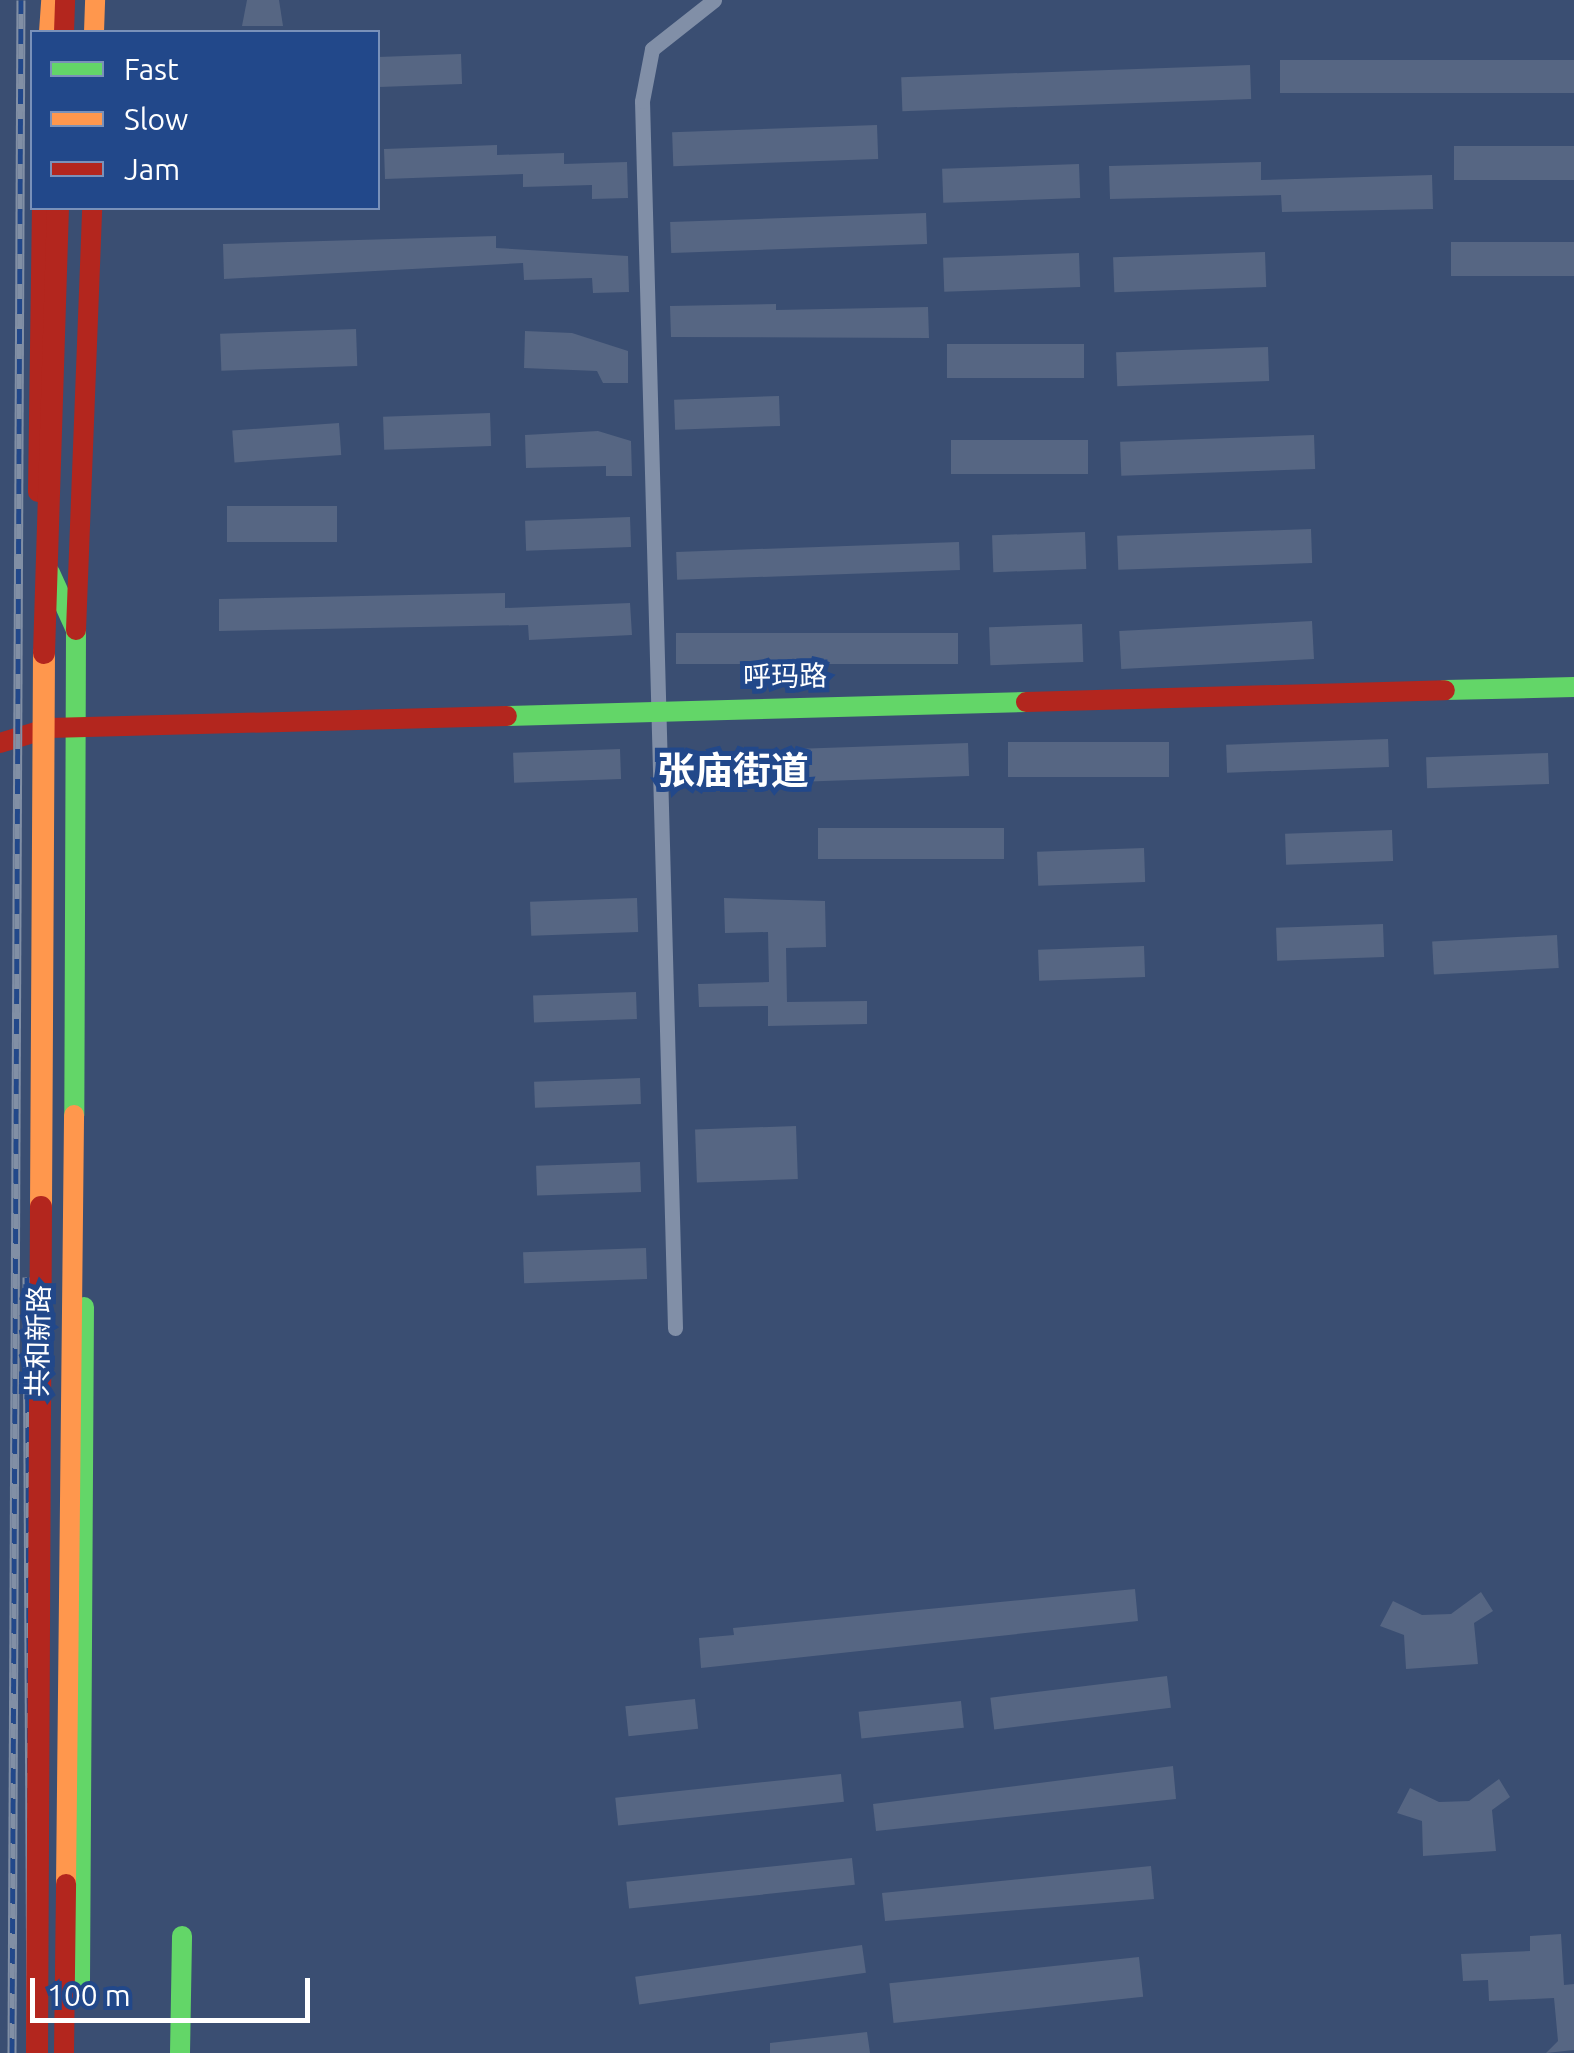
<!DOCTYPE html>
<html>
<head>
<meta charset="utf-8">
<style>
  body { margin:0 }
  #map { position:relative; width:1574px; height:2053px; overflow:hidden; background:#3a4e72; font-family:Ubuntu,"Noto Sans SC",sans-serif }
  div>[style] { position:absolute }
  .building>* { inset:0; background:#566683; transform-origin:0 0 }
  .street>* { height:15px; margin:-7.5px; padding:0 7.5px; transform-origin:7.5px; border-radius:7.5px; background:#818fa7 }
  .fast>* { height:20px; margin:-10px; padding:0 10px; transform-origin:10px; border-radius:10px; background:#63d668 }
  .slow>* { height:20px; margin:-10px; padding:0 10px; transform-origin:10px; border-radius:10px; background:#ff974d }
  .jam>* { height:20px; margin:-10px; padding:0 10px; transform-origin:10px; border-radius:10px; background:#b3261e }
  .rail>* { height:9px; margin-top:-4.5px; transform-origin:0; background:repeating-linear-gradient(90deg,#22488a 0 15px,#818fa5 0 30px); box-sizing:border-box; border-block:2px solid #818fa5 }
  .slow-bridge>* { height:22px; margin:-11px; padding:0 11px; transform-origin:11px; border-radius:11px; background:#ff974d }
  .jam-bridge>* { height:22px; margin:-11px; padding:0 11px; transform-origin:11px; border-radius:11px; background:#b3261e }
  span { translate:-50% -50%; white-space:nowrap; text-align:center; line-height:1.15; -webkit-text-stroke:10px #22488a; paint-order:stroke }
  .street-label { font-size:28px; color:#fff }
  .district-label { font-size:38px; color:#fff; font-weight:700 }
  .legend { position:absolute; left:30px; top:30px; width:350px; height:180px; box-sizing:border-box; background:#22488a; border:2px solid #7a91b9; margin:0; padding:12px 18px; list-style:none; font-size:30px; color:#fff }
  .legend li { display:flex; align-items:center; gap:20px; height:50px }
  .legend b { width:50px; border:2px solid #7a91b9 }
  .scale { position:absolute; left:30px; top:1978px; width:280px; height:45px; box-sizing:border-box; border:5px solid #fff; border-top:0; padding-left:12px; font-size:30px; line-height:35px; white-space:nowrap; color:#fff; -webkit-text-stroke:8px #22488a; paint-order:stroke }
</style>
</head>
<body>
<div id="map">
  <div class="building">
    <div style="clip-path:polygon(247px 0,279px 0,283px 26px,242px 26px)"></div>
    <div style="left:461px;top:54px;width:30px;height:83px;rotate:88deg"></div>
    <div style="left:1574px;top:60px;width:33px;height:294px;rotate:90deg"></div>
    <div style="left:1250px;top:65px;width:34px;height:349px;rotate:88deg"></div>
    <div style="left:877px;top:125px;width:34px;height:205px;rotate:88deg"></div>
    <div style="clip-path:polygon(497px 145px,497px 155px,564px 153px,564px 164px,627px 162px,628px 198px,592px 199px,592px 185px,523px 187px,523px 174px,385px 179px,384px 149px)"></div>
    <div style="left:1574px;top:146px;width:34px;height:120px;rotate:90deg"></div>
    <div style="clip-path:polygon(1261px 162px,1261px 180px,1432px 175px,1433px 209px,1282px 212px,1281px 195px,1110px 199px,1109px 166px)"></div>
    <div style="left:1079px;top:164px;width:34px;height:137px;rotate:88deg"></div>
    <div style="left:926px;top:213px;width:31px;height:256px;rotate:88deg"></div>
    <div style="clip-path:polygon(496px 236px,496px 248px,628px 256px,629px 292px,593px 293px,592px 278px,524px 280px,523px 263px,224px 279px,223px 244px)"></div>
    <div style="left:1574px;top:242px;width:34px;height:123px;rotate:90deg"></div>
    <div style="left:1265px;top:252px;width:35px;height:152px;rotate:88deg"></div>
    <div style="left:1079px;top:253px;width:34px;height:136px;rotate:88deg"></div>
    <div style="clip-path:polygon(776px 304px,776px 310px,928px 307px,929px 338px,671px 337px,670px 306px)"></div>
    <div style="left:356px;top:329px;width:37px;height:136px;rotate:88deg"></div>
    <div style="clip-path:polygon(525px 331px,572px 333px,628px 351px,628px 383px,603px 383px,597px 371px,524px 368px)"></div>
    <div style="left:1084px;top:344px;width:34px;height:137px;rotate:90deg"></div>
    <div style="left:1268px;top:347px;width:34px;height:152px;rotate:88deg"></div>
    <div style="left:779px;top:396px;width:30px;height:105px;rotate:88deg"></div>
    <div style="left:490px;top:413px;width:33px;height:107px;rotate:88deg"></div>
    <div style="left:339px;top:423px;width:32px;height:107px;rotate:86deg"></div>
    <div style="clip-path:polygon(598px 431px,631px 441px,632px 476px,606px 476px,606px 466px,526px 468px,525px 435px)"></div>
    <div style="left:1314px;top:435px;width:34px;height:194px;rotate:88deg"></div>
    <div style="left:1088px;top:440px;width:34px;height:137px;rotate:90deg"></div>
    <div style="left:337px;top:506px;width:36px;height:110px;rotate:90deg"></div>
    <div style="left:630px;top:517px;width:30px;height:105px;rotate:88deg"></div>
    <div style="left:1311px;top:529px;width:34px;height:194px;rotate:88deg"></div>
    <div style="left:1085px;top:532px;width:37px;height:93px;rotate:88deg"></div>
    <div style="left:959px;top:542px;width:28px;height:283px;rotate:88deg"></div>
    <div style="clip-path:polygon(505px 593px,505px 608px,630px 603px,632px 635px,529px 640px,528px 625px,219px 631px,219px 599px)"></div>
    <div style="left:1312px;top:621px;width:38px;height:193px;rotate:87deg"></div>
    <div style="left:1082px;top:624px;width:38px;height:93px;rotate:88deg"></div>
    <div style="left:958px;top:633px;width:31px;height:282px;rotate:90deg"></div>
    <div style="left:1388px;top:739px;width:28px;height:162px;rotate:88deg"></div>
    <div style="left:1169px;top:742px;width:35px;height:161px;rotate:90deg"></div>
    <div style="left:968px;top:743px;width:33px;height:174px;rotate:88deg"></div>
    <div style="left:620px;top:749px;width:30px;height:107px;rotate:88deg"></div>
    <div style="left:1548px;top:753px;width:31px;height:122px;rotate:88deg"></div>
    <div style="left:1004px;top:828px;width:31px;height:186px;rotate:90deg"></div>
    <div style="left:1392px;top:830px;width:31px;height:107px;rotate:88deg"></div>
    <div style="left:1144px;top:848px;width:34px;height:107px;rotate:88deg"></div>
    <div style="left:637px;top:898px;width:34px;height:107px;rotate:88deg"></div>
    <div style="clip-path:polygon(724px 898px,825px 901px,826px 947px,786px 948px,787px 1002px,867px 1001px,867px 1024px,768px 1026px,768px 1006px,699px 1007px,698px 984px,769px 982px,768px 932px,725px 933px)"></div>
    <div style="left:1383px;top:924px;width:33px;height:107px;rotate:88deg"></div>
    <div style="left:1557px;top:935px;width:33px;height:125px;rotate:87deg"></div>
    <div style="left:1144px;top:946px;width:31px;height:106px;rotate:88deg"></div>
    <div style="left:636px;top:992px;width:27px;height:103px;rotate:88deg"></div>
    <div style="left:640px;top:1078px;width:26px;height:106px;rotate:88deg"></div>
    <div style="left:796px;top:1126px;width:53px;height:101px;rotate:88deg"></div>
    <div style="left:640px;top:1162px;width:30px;height:104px;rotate:88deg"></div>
    <div style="left:646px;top:1248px;width:31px;height:123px;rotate:88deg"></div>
    <div style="clip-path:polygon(1135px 1589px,1138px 1621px,701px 1668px,699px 1638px,734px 1635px,733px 1628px)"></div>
    <div style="clip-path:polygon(1481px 1592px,1493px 1611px,1474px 1623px,1478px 1664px,1406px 1669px,1404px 1635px,1380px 1626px,1393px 1601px,1422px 1615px,1451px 1614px)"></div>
    <div style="left:1167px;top:1676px;width:32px;height:178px;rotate:83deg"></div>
    <div style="left:695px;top:1699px;width:30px;height:70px;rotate:84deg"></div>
    <div style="left:961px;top:1701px;width:27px;height:103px;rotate:84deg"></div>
    <div style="clip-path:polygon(1173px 1766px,1176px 1799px,876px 1831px,873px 1804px)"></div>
    <div style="left:841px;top:1774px;width:28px;height:227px;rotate:84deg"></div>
    <div style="clip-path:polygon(1499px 1779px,1510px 1797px,1492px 1810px,1496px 1851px,1423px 1856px,1422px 1821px,1397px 1813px,1410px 1788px,1439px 1802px,1469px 1801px)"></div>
    <div style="left:852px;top:1858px;width:27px;height:227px;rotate:84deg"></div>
    <div style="clip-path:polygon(1151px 1866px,1154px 1899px,885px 1921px,882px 1893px)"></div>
    <div style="clip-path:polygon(1561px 1934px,1564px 1985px,1574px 1984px,1574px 2050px,1546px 2053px,1558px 2041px,1554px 1998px,1489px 2001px,1488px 1980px,1463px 1981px,1461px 1954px,1530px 1951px,1530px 1936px)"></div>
    <div style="left:862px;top:1945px;width:28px;height:229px;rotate:82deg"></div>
    <div style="left:1139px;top:1957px;width:40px;height:251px;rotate:84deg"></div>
    <div style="clip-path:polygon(867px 2032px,870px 2053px,770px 2053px,770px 2043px)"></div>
  </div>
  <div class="street">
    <div style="left:675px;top:1328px;width:1227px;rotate:-91.54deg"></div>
    <div style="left:642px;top:101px;width:53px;rotate:-79.1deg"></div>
    <div style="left:652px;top:49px;width:79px;rotate:-38.3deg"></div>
  </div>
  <div class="fast">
    <div style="left:50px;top:573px;width:63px;rotate:65.5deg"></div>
    <div style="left:76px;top:630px;width:485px;rotate:90.2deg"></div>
    <div style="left:1445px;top:690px;width:129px;rotate:-1.3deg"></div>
    <div style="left:507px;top:716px;width:519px;rotate:-1.55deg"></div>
    <div style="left:80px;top:1980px;width:673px;rotate:-89.66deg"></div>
    <div style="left:180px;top:2053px;width:117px;rotate:-89deg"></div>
  </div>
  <div class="slow">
    <div style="left:49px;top:32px;width:32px;rotate:-86deg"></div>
    <div style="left:94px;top:32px;width:32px;rotate:-88deg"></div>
    <div style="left:66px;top:1884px;width:769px;rotate:-89.4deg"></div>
  </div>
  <div class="jam">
    <div style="left:64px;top:32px;width:32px;rotate:-88deg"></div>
    <div style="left:38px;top:492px;width:284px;rotate:-89.2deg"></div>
    <div style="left:76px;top:630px;width:422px;rotate:-87.8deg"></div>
    <div style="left:1026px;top:702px;width:419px;rotate:-1.6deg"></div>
    <div style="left:0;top:743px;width:51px;rotate:-17deg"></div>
    <div style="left:49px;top:728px;width:458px;rotate:-1.5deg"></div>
    <div style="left:64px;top:2053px;width:169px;rotate:-89.3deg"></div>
  </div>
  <div class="rail">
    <div style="left:27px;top:1277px;width:776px;rotate:89.7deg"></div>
    <div style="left:12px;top:2053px;width:2053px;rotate:-89.75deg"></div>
  </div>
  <div class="slow-bridge">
    <div style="left:41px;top:1207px;width:554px;rotate:-89.69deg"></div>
  </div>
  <div class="jam-bridge">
    <div style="left:44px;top:653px;width:445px;rotate:-88.2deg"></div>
    <div style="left:37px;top:2053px;width:846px;rotate:-89.73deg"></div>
  </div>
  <div class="street-label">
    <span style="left:785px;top:676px;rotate:-1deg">呼玛路</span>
    <span style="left:38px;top:1341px;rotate:-89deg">共和新路</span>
  </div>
  <div class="district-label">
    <span style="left:733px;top:771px">张庙街道</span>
  </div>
  <ul class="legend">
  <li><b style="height:12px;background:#63d668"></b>Fast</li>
  <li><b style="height:12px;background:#ff974d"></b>Slow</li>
  <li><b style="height:12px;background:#b3261e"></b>Jam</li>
  </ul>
  <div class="scale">100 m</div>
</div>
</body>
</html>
